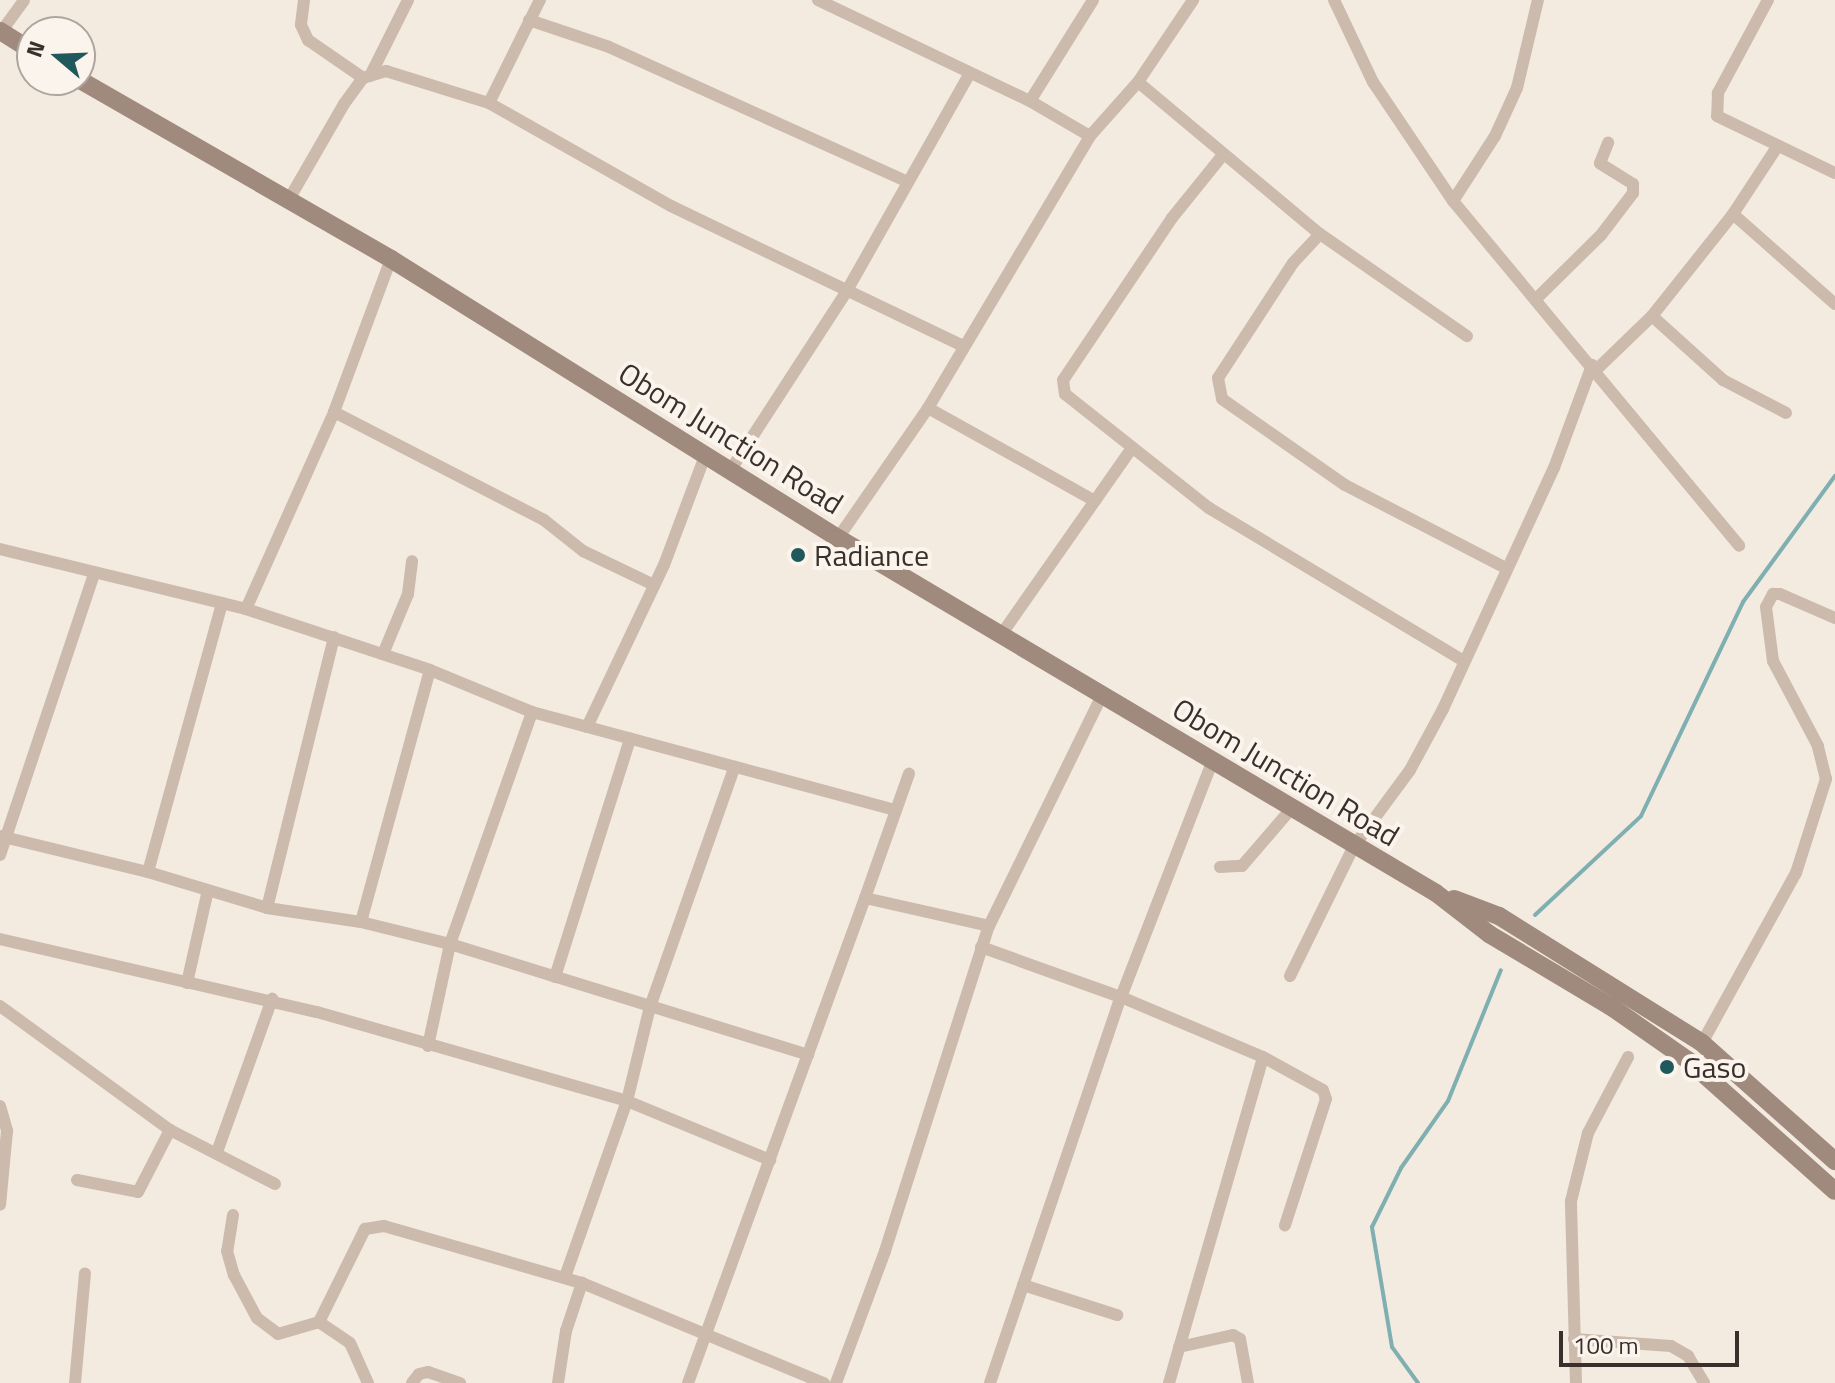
<!DOCTYPE html>
<html>
<head>
<meta charset="utf-8">
<style>
  body { margin:0 }
  #map { position:relative; width:1835px; height:1383px; overflow:hidden; background:#f3eae0; font-family:"Titillium Web",sans-serif }
  div>[style] { position:absolute }
  .stream>* { height:4px; margin:-2px; padding:0 2px; transform-origin:2px; border-radius:2px; background:#7fafb1 }
  .street>* { height:12px; margin:-6px; padding:0 6px; transform-origin:6px; border-radius:6px; background:#ccbaac }
  .secondary>* { height:18px; margin:-9px; padding:0 9px; transform-origin:9px; border-radius:9px; background:#a0897d }
  .dots>* { width:22px; height:22px; translate:-50% -50%; box-sizing:border-box; border:4px solid #fbf4ed; border-radius:50% }
  span { translate:-50% -50%; white-space:nowrap; text-align:center; line-height:1.15; -webkit-text-stroke:8px #fbf4ed; paint-order:stroke }
  .street-label { font-size:30px; color:#3a2f2b }
  .poi-label { font-size:30px; color:#3a2f2b }
  .left { translate:0 -50%; text-align:left }
  .north { position:absolute; left:16px; top:16px; width:80px; height:80px; box-sizing:border-box; background:#fbf4ed; border:2px solid #aea59f; border-radius:50%; rotate:289deg; font-size:22px; font-weight:700; line-height:32px; text-align:center; color:#3a2f2b }
  .north::after { content:''; display:block; margin:auto; width:28px; height:36px; background:#20595c; clip-path:polygon(50% 0,100% 100%,50% 72%,0 100%) }
  .scale { position:absolute; left:1559px; top:1331px; width:180px; height:36px; box-sizing:border-box; border:4px solid #3a2f2b; border-top:0; padding-left:10px; font-size:24px; line-height:28px; white-space:nowrap; color:#3a2f2b; -webkit-text-stroke:6px #fbf4ed; paint-order:stroke }
</style>
</head>
<body>
<div id="map">
  <div class="stream">
    <div style="left:1535px;top:915px;width:145px;rotate:-43deg"></div>
    <div style="left:1641px;top:816px;width:237px;rotate:-64.5deg"></div>
    <div style="left:1743px;top:602px;width:156px;rotate:-53.9deg"></div>
    <div style="left:1418px;top:1383px;width:44px;rotate:-125.8deg"></div>
    <div style="left:1392px;top:1347px;width:122px;rotate:-99.5deg"></div>
    <div style="left:1372px;top:1227px;width:66px;rotate:-63.8deg"></div>
    <div style="left:1401px;top:1168px;width:82px;rotate:-55deg"></div>
    <div style="left:1448px;top:1101px;width:141px;rotate:-68deg"></div>
  </div>
  <div class="street">
    <div style="left:304px;top:0;width:25px;rotate:97deg"></div>
    <div style="left:301px;top:25px;width:17px;rotate:65deg"></div>
    <div style="left:308px;top:40px;width:67px;rotate:34.6deg"></div>
    <div style="left:818px;top:0;width:235px;rotate:25.5deg"></div>
    <div style="left:1030px;top:101px;width:69px;rotate:30.3deg"></div>
    <div style="left:1334px;top:0;width:91px;rotate:64.6deg"></div>
    <div style="left:1373px;top:82px;width:143px;rotate:56.1deg"></div>
    <div style="left:1453px;top:201px;width:448px;rotate:50.3deg"></div>
    <div style="left:1768px;top:0;width:106px;rotate:118.3deg"></div>
    <div style="left:1718px;top:93px;width:23px;rotate:92deg"></div>
    <div style="left:1717px;top:116px;width:131px;rotate:25.8deg"></div>
    <div style="left:529px;top:20px;width:84px;rotate:18.6deg"></div>
    <div style="left:609px;top:47px;width:326px;rotate:24.3deg"></div>
    <div style="left:1px;top:32px;width:39px;rotate:-54deg"></div>
    <div style="left:370px;top:76px;width:85px;rotate:-63.4deg"></div>
    <div style="left:1138px;top:82px;width:237px;rotate:39.9deg"></div>
    <div style="left:1320px;top:234px;width:179px;rotate:34.8deg"></div>
    <div style="left:1030px;top:101px;width:119px;rotate:-58deg"></div>
    <div style="left:489px;top:103px;width:115px;rotate:-63.7deg"></div>
    <div style="left:1222px;top:156px;width:80px;rotate:128.9deg"></div>
    <div style="left:1172px;top:218px;width:195px;rotate:123.9deg"></div>
    <div style="left:1063px;top:380px;width:14px;rotate:82deg"></div>
    <div style="left:1065px;top:394px;width:184px;rotate:38.4deg"></div>
    <div style="left:1209px;top:508px;width:297px;rotate:31deg"></div>
    <div style="left:288px;top:201px;width:112px;rotate:-60deg"></div>
    <div style="left:344px;top:104px;width:32px;rotate:-54deg"></div>
    <div style="left:363px;top:78px;width:24px;rotate:-17deg"></div>
    <div style="left:386px;top:71px;width:108px;rotate:17.3deg"></div>
    <div style="left:489px;top:103px;width:209px;rotate:29.5deg"></div>
    <div style="left:671px;top:206px;width:324px;rotate:25.6deg"></div>
    <div style="left:1453px;top:201px;width:77px;rotate:-57.1deg"></div>
    <div style="left:1495px;top:136px;width:53px;rotate:-65.4deg"></div>
    <div style="left:1517px;top:88px;width:90px;rotate:-76.6deg"></div>
    <div style="left:1733px;top:214px;width:136px;rotate:41.4deg"></div>
    <div style="left:1320px;top:234px;width:40px;rotate:133deg"></div>
    <div style="left:1293px;top:263px;width:137px;rotate:123.1deg"></div>
    <div style="left:1218px;top:378px;width:21px;rotate:79deg"></div>
    <div style="left:1222px;top:399px;width:150px;rotate:35deg"></div>
    <div style="left:1345px;top:485px;width:179px;rotate:27.3deg"></div>
    <div style="left:1536px;top:299px;width:91px;rotate:-44.6deg"></div>
    <div style="left:1601px;top:235px;width:53px;rotate:-52.7deg"></div>
    <div style="left:1633px;top:193px;width:9px;rotate:-90deg"></div>
    <div style="left:1633px;top:184px;width:39px;rotate:-148deg"></div>
    <div style="left:1600px;top:163px;width:22px;rotate:-68deg"></div>
    <div style="left:1652px;top:316px;width:96px;rotate:42deg"></div>
    <div style="left:1723px;top:380px;width:71px;rotate:27.6deg"></div>
    <div style="left:1595px;top:371px;width:79px;rotate:-44deg"></div>
    <div style="left:1652px;top:316px;width:130px;rotate:-51.5deg"></div>
    <div style="left:1733px;top:214px;width:80px;rotate:-56.7deg"></div>
    <div style="left:928px;top:408px;width:191px;rotate:29.1deg"></div>
    <div style="left:334px;top:412px;width:236px;rotate:27.2deg"></div>
    <div style="left:544px;top:520px;width:50px;rotate:38.5deg"></div>
    <div style="left:583px;top:551px;width:79px;rotate:25.6deg"></div>
    <div style="left:730px;top:471px;width:211px;rotate:-57deg"></div>
    <div style="left:845px;top:294px;width:252px;rotate:-60.5deg"></div>
    <div style="left:838px;top:538px;width:158px;rotate:-55.3deg"></div>
    <div style="left:928px;top:408px;width:317px;rotate:-59.2deg"></div>
    <div style="left:1090px;top:136px;width:72px;rotate:-48.4deg"></div>
    <div style="left:1138px;top:82px;width:99px;rotate:-56.1deg"></div>
    <div style="left:0;top:549px;width:253px;rotate:13.7deg"></div>
    <div style="left:246px;top:609px;width:194px;rotate:18.3deg"></div>
    <div style="left:430px;top:670px;width:110px;rotate:22.4deg"></div>
    <div style="left:532px;top:712px;width:376px;rotate:15.1deg"></div>
    <div style="left:246px;top:609px;width:216px;rotate:-65.9deg"></div>
    <div style="left:334px;top:412px;width:163px;rotate:-69.6deg"></div>
    <div style="left:1001px;top:635px;width:227px;rotate:-55deg"></div>
    <div style="left:383px;top:654px;width:65px;rotate:-67.4deg"></div>
    <div style="left:408px;top:594px;width:33px;rotate:-83deg"></div>
    <div style="left:587px;top:727px;width:179px;rotate:-64.6deg"></div>
    <div style="left:664px;top:565px;width:116px;rotate:-69.4deg"></div>
    <div style="left:0;top:836px;width:152px;rotate:13.7deg"></div>
    <div style="left:148px;top:872px;width:124px;rotate:16.8deg"></div>
    <div style="left:267px;top:908px;width:95px;rotate:8.5deg"></div>
    <div style="left:361px;top:922px;width:92px;rotate:13.9deg"></div>
    <div style="left:450px;top:944px;width:375px;rotate:17.2deg"></div>
    <div style="left:0;top:855px;width:296px;rotate:-71.5deg"></div>
    <div style="left:1220px;top:867px;width:22px;rotate:-3deg"></div>
    <div style="left:1242px;top:866px;width:75px;rotate:-49.3deg"></div>
    <div style="left:148px;top:872px;width:279px;rotate:-74.6deg"></div>
    <div style="left:865px;top:898px;width:132px;rotate:-70.5deg"></div>
    <div style="left:267px;top:908px;width:279px;rotate:-76.1deg"></div>
    <div style="left:361px;top:922px;width:261px;rotate:-74.7deg"></div>
    <div style="left:0;top:939px;width:325px;rotate:13deg"></div>
    <div style="left:317px;top:1012px;width:323px;rotate:16deg"></div>
    <div style="left:627px;top:1101px;width:155px;rotate:22.4deg"></div>
    <div style="left:981px;top:947px;width:149px;rotate:19.7deg"></div>
    <div style="left:1121px;top:997px;width:154px;rotate:22.9deg"></div>
    <div style="left:1263px;top:1057px;width:68px;rotate:28.8deg"></div>
    <div style="left:1323px;top:1090px;width:9px;rotate:72deg"></div>
    <div style="left:1326px;top:1099px;width:133px;rotate:108deg"></div>
    <div style="left:1290px;top:976px;width:145px;rotate:-63.8deg"></div>
    <div style="left:1354px;top:846px;width:94px;rotate:-53.6deg"></div>
    <div style="left:1410px;top:770px;width:69px;rotate:-61.6deg"></div>
    <div style="left:1443px;top:709px;width:265px;rotate:-65.3deg"></div>
    <div style="left:1554px;top:468px;width:110px;rotate:-69.7deg"></div>
    <div style="left:555px;top:977px;width:250px;rotate:-72.5deg"></div>
    <div style="left:187px;top:983px;width:95px;rotate:-77.3deg"></div>
    <div style="left:0;top:1006px;width:210px;rotate:36.1deg"></div>
    <div style="left:170px;top:1130px;width:118px;rotate:27.2deg"></div>
    <div style="left:1702px;top:1043px;width:194px;rotate:-61.1deg"></div>
    <div style="left:1796px;top:873px;width:99px;rotate:-72.3deg"></div>
    <div style="left:1826px;top:779px;width:34px;rotate:-104deg"></div>
    <div style="left:1818px;top:746px;width:96px;rotate:-117.9deg"></div>
    <div style="left:1773px;top:661px;width:54px;rotate:-97.4deg"></div>
    <div style="left:1766px;top:607px;width:15px;rotate:-62deg"></div>
    <div style="left:1773px;top:594px;width:7px"></div>
    <div style="left:1780px;top:594px;width:60px;rotate:23.6deg"></div>
    <div style="left:428px;top:1046px;width:104px;rotate:-77.8deg"></div>
    <div style="left:450px;top:944px;width:246px;rotate:-70.5deg"></div>
    <div style="left:0;top:1106px;width:26px;rotate:74deg"></div>
    <div style="left:7px;top:1131px;width:74px;rotate:95.4deg"></div>
    <div style="left:217px;top:1152px;width:163px;rotate:-70.2deg"></div>
    <div style="left:77px;top:1180px;width:62px;rotate:11.1deg"></div>
    <div style="left:138px;top:1192px;width:70px;rotate:-62.7deg"></div>
    <div style="left:233px;top:1215px;width:36px;rotate:99deg"></div>
    <div style="left:227px;top:1251px;width:25px;rotate:74deg"></div>
    <div style="left:234px;top:1275px;width:49px;rotate:61.9deg"></div>
    <div style="left:257px;top:1318px;width:26px;rotate:37deg"></div>
    <div style="left:278px;top:1334px;width:43px;rotate:-16.3deg"></div>
    <div style="left:319px;top:1322px;width:104px;rotate:-63.7deg"></div>
    <div style="left:365px;top:1229px;width:19px;rotate:-9deg"></div>
    <div style="left:384px;top:1226px;width:206px;rotate:16.1deg"></div>
    <div style="left:582px;top:1283px;width:262px;rotate:22.5deg"></div>
    <div style="left:565px;top:1277px;width:187px;rotate:-70.6deg"></div>
    <div style="left:627px;top:1101px;width:97px;rotate:-76.3deg"></div>
    <div style="left:650px;top:1007px;width:253px;rotate:-70.6deg"></div>
    <div style="left:1023px;top:1285px;width:99px;rotate:17.7deg"></div>
    <div style="left:319px;top:1322px;width:37px;rotate:34deg"></div>
    <div style="left:350px;top:1343px;width:44px;rotate:65.8deg"></div>
    <div style="left:1574px;top:1339px;width:97px;rotate:4.1deg"></div>
    <div style="left:1671px;top:1346px;width:20px;rotate:30deg"></div>
    <div style="left:1688px;top:1356px;width:31px;rotate:59deg"></div>
    <div style="left:1179px;top:1347px;width:55px;rotate:-12.5deg"></div>
    <div style="left:1233px;top:1335px;width:8px;rotate:30deg"></div>
    <div style="left:1240px;top:1339px;width:45px;rotate:79.7deg"></div>
    <div style="left:75px;top:1383px;width:110px;rotate:-84.8deg"></div>
    <div style="left:412px;top:1383px;width:11px;rotate:-52deg"></div>
    <div style="left:419px;top:1374px;width:9px;rotate:-13deg"></div>
    <div style="left:428px;top:1372px;width:34px;rotate:19deg"></div>
    <div style="left:558px;top:1383px;width:53px;rotate:-81.3deg"></div>
    <div style="left:566px;top:1331px;width:51px;rotate:-71.6deg"></div>
    <div style="left:688px;top:1383px;width:516px;rotate:-69.95deg"></div>
    <div style="left:865px;top:898px;width:127px;rotate:12.7deg"></div>
    <div style="left:836px;top:1383px;width:141px;rotate:-69.6deg"></div>
    <div style="left:885px;top:1251px;width:341px;rotate:-72.3deg"></div>
    <div style="left:989px;top:926px;width:257px;rotate:-63.9deg"></div>
    <div style="left:990px;top:1383px;width:408px;rotate:-71.3deg"></div>
    <div style="left:1121px;top:997px;width:252px;rotate:-68.8deg"></div>
    <div style="left:1169px;top:1383px;width:339px;rotate:-73.9deg"></div>
    <div style="left:1576px;top:1383px;width:182px;rotate:-91.6deg"></div>
    <div style="left:1571px;top:1201px;width:70px;rotate:-76deg"></div>
    <div style="left:1588px;top:1133px;width:86px;rotate:-62.2deg"></div>
  </div>
  <div class="secondary">
    <div style="left:0;top:31px;width:38px;rotate:32deg"></div>
    <div style="left:80px;top:80px;width:359px;rotate:29.9deg"></div>
    <div style="left:391px;top:259px;width:527px;rotate:31.97deg"></div>
    <div style="left:838px;top:538px;width:695px;rotate:30.7deg"></div>
    <div style="left:1436px;top:893px;width:67px;rotate:37.7deg"></div>
    <div style="left:1489px;top:934px;width:141px;rotate:30.8deg"></div>
    <div style="left:1610px;top:1006px;width:96px;rotate:34.8deg"></div>
    <div style="left:1689px;top:1061px;width:195px;rotate:41.7deg"></div>
    <div style="left:1454px;top:899px;width:48px;rotate:20.7deg"></div>
    <div style="left:1499px;top:916px;width:239px;rotate:32deg"></div>
    <div style="left:1702px;top:1043px;width:178px;rotate:41.6deg"></div>
  </div>
  <div class="dots">
    <div style="left:798px;top:555px;background:#20595c"></div>
    <div style="left:1667px;top:1067px;background:#20595c"></div>
  </div>
  <div class="street-label">
    <span style="left:731px;top:438px;rotate:32deg">Obom Junction Road</span>
    <span style="left:1286px;top:772px;rotate:31deg">Obom Junction Road</span>
  </div>
  <div class="poi-label">
    <span class="left" style="left:814px;top:555px">Radiance</span>
    <span class="left" style="left:1683px;top:1067px">Gaso</span>
  </div>
  <div class="north">N</div>
  <div class="scale">100 m</div>
</div>
</body>
</html>
